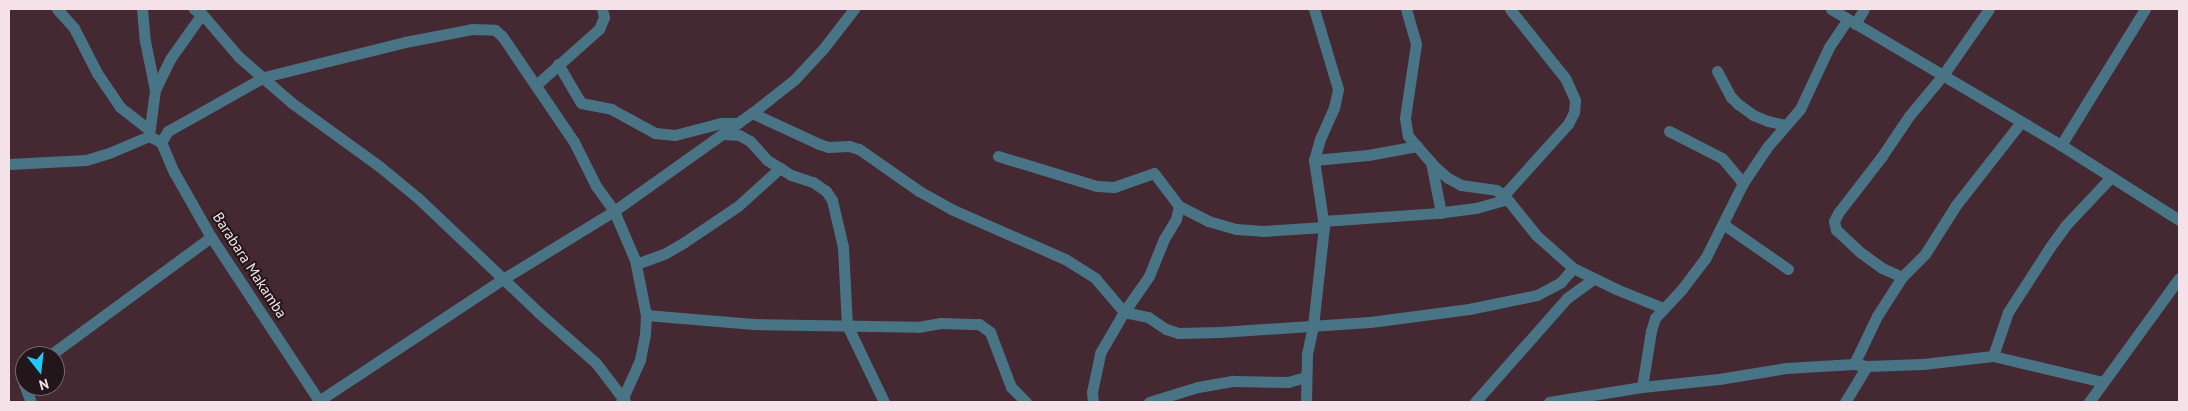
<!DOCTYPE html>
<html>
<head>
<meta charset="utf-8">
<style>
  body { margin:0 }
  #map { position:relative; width:2188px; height:411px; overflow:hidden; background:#442933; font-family:"PT Sans",sans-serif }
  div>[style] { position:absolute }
  .street>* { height:11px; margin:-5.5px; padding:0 5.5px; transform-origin:5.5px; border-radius:5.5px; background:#497486 }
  span { translate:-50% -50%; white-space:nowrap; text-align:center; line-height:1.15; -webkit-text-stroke:4px #22161a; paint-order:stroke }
  .street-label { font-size:15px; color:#f4e2e8 }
  .frame { position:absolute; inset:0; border:10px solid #f4e2e8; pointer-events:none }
  .north { position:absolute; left:15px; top:346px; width:50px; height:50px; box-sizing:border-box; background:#22161a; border:1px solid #76686c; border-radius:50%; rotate:164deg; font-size:14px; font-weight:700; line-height:20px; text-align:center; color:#f4e2e8 }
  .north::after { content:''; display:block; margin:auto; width:18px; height:22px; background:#1fc9fd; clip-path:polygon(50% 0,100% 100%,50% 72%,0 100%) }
</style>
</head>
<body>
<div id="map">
  <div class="street">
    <div style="left:57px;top:9px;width:25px;rotate:48deg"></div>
    <div style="left:74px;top:28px;width:51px;rotate:62.9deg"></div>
    <div style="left:97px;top:73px;width:41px;rotate:55.9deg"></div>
    <div style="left:120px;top:107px;width:36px;rotate:38deg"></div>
    <div style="left:142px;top:9px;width:32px;rotate:85deg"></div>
    <div style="left:145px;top:41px;width:50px;rotate:78.5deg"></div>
    <div style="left:194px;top:9px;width:9px;rotate:32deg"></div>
    <div style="left:202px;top:14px;width:57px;rotate:49.3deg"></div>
    <div style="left:239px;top:57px;width:70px;rotate:41deg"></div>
    <div style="left:292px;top:103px;width:107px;rotate:35.9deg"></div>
    <div style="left:379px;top:166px;width:50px;rotate:39.4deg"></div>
    <div style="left:418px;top:198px;width:166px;rotate:43.5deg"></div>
    <div style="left:538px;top:312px;width:77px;rotate:41.3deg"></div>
    <div style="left:596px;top:363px;width:48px;rotate:52.7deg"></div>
    <div style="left:1406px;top:9px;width:36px;rotate:74deg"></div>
    <div style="left:1416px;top:44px;width:75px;rotate:98.5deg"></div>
    <div style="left:1405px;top:118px;width:18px;rotate:81deg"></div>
    <div style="left:1408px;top:136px;width:40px;rotate:49deg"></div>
    <div style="left:1434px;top:166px;width:18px;rotate:41deg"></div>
    <div style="left:1448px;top:178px;width:15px;rotate:28deg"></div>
    <div style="left:1461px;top:185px;width:35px;rotate:8deg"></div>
    <div style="left:1496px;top:190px;width:9px;rotate:32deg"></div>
    <div style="left:1504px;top:195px;width:51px;rotate:51.3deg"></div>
    <div style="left:1536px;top:235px;width:50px;rotate:41.7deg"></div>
    <div style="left:1573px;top:268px;width:48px;rotate:26deg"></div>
    <div style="left:1616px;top:289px;width:51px;rotate:22deg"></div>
    <div style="left:1831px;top:9px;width:267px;rotate:30.6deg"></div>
    <div style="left:2061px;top:145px;width:140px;rotate:32.4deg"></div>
    <div style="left:1855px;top:24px;width:17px;rotate:-59deg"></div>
    <div style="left:558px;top:64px;width:45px;rotate:59.5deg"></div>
    <div style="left:581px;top:103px;width:31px;rotate:11deg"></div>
    <div style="left:611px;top:109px;width:50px;rotate:28.6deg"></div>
    <div style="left:655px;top:133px;width:20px;rotate:6deg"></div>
    <div style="left:675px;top:135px;width:48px;rotate:-14.6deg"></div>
    <div style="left:721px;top:123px;width:17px"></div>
    <div style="left:1717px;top:71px;width:30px;rotate:62deg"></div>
    <div style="left:1731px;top:97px;width:10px;rotate:45deg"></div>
    <div style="left:1738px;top:104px;width:19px;rotate:36deg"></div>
    <div style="left:1753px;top:115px;width:16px;rotate:22deg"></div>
    <div style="left:1768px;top:121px;width:18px;rotate:13deg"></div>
    <div style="left:536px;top:85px;width:84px;rotate:-41.6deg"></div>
    <div style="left:599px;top:29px;width:13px;rotate:-67deg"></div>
    <div style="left:604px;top:17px;width:8px;rotate:-104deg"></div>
    <div style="left:752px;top:113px;width:74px;rotate:24.8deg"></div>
    <div style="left:819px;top:144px;width:9px;rotate:18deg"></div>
    <div style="left:828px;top:147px;width:21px;rotate:-3deg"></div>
    <div style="left:849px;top:146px;width:10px;rotate:17deg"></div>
    <div style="left:859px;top:149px;width:73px;rotate:35deg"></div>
    <div style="left:919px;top:191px;width:37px;rotate:29deg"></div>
    <div style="left:951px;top:209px;width:124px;rotate:23.7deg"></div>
    <div style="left:1065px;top:259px;width:36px;rotate:32deg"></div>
    <div style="left:1095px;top:278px;width:45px;rotate:49.5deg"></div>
    <div style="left:1124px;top:312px;width:25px;rotate:12deg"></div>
    <div style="left:1148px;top:317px;width:22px;rotate:34deg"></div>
    <div style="left:1166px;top:329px;width:13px;rotate:18deg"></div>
    <div style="left:1178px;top:333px;width:42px;rotate:-1.4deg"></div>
    <div style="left:1220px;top:332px;width:150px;rotate:-3.8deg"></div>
    <div style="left:1370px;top:322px;width:100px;rotate:-7.5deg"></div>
    <div style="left:1469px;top:309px;width:69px;rotate:-11.6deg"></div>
    <div style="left:1537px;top:295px;width:27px;rotate:-28deg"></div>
    <div style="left:1561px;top:282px;width:18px;rotate:-49deg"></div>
    <div style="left:1669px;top:131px;width:59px;rotate:27deg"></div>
    <div style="left:1722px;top:158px;width:33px;rotate:50deg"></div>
    <div style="left:724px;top:134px;width:15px;rotate:4deg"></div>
    <div style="left:739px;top:135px;width:13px;rotate:29deg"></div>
    <div style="left:750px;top:141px;width:25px;rotate:48deg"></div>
    <div style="left:767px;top:160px;width:28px;rotate:32deg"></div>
    <div style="left:791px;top:175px;width:23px;rotate:18deg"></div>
    <div style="left:813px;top:182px;width:16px;rotate:35deg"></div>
    <div style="left:826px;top:191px;width:11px;rotate:56deg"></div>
    <div style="left:832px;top:200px;width:48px;rotate:76.8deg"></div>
    <div style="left:843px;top:247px;width:78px;rotate:87.1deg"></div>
    <div style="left:847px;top:325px;width:85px;rotate:64.3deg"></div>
    <div style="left:149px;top:135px;width:45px;rotate:-82.4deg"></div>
    <div style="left:155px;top:90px;width:34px;rotate:-64deg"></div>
    <div style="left:170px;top:59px;width:55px;rotate:-54.6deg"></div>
    <div style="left:161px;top:142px;width:33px;rotate:67deg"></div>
    <div style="left:174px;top:172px;width:75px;rotate:60.4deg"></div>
    <div style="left:211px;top:237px;width:198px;rotate:56.6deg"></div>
    <div style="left:2061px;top:145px;width:160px;rotate:-58.3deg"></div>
    <div style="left:998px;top:156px;width:103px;rotate:16.9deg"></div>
    <div style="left:1097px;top:186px;width:17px;rotate:3deg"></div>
    <div style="left:1114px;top:187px;width:42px;rotate:-19.3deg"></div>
    <div style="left:1154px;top:173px;width:41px;rotate:52.9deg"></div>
    <div style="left:1179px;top:206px;width:33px;rotate:27deg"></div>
    <div style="left:1208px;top:221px;width:29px;rotate:16deg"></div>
    <div style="left:1236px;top:229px;width:27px;rotate:4deg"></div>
    <div style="left:1263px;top:231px;width:61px;rotate:-3.8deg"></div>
    <div style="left:1314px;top:160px;width:54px;rotate:-5.3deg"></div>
    <div style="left:1368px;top:155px;width:50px;rotate:-10.4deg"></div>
    <div style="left:1431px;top:162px;width:52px;rotate:78.9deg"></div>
    <div style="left:9px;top:164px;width:77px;rotate:-3deg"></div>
    <div style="left:86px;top:160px;width:24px;rotate:-17deg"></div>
    <div style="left:109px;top:153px;width:43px;rotate:-23deg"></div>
    <div style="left:149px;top:136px;width:13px;rotate:27deg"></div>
    <div style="left:161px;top:142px;width:13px;rotate:-58deg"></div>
    <div style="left:168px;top:131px;width:110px;rotate:-29.4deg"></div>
    <div style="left:264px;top:77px;width:145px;rotate:-13.9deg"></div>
    <div style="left:405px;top:42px;width:68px;rotate:-11deg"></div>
    <div style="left:472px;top:29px;width:23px;rotate:2deg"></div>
    <div style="left:495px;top:30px;width:9px;rotate:41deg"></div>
    <div style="left:502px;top:36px;width:128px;rotate:55.8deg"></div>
    <div style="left:574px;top:142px;width:49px;rotate:63.4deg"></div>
    <div style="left:596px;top:186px;width:31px;rotate:54deg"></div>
    <div style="left:614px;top:211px;width:53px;rotate:66.8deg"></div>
    <div style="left:635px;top:260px;width:56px;rotate:78.7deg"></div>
    <div style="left:646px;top:315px;width:19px;rotate:93deg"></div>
    <div style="left:645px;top:334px;width:26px;rotate:101deg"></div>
    <div style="left:640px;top:360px;width:46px;rotate:114.3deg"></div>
    <div style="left:1504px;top:195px;width:96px;rotate:-48deg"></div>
    <div style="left:1568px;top:124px;width:13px;rotate:-63deg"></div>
    <div style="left:1574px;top:112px;width:12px;rotate:-85deg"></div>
    <div style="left:1575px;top:100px;width:24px;rotate:-114deg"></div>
    <div style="left:1565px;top:78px;width:88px;rotate:-128.6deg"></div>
    <div style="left:1323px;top:221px;width:113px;rotate:-4deg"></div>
    <div style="left:1436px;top:213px;width:40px;rotate:-7.1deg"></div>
    <div style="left:1476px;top:208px;width:32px;rotate:-16deg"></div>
    <div style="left:1723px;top:224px;width:79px;rotate:34.7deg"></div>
    <div style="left:636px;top:264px;width:30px;rotate:-20deg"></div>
    <div style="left:664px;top:254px;width:22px;rotate:-30deg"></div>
    <div style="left:683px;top:243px;width:66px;rotate:-33.9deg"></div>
    <div style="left:738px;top:206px;width:57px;rotate:-42.1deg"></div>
    <div style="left:1902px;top:277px;width:22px;rotate:-156deg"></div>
    <div style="left:1882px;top:268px;width:26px;rotate:-144deg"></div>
    <div style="left:1861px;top:253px;width:34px;rotate:-137deg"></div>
    <div style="left:1836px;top:230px;width:9px;rotate:-103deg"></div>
    <div style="left:1834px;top:221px;width:9px;rotate:-63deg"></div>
    <div style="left:1838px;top:213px;width:72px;rotate:-52.3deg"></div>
    <div style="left:1882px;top:156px;width:48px;rotate:-56deg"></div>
    <div style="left:1909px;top:116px;width:53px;rotate:-50.3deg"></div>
    <div style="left:1943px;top:75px;width:80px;rotate:-55.1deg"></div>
    <div style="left:646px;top:315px;width:108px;rotate:4.8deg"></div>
    <div style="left:754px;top:324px;width:164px;rotate:1deg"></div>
    <div style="left:918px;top:327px;width:23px;rotate:-10deg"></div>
    <div style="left:941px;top:323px;width:38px;rotate:2deg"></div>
    <div style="left:979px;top:324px;width:14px;rotate:36deg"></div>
    <div style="left:990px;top:332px;width:59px;rotate:69.1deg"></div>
    <div style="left:1011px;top:387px;width:21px;rotate:45deg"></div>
    <div style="left:49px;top:356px;width:201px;rotate:-36.3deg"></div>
    <div style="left:1993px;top:356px;width:46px;rotate:-71.2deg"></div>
    <div style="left:2008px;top:312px;width:77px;rotate:-57.1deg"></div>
    <div style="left:2050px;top:247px;width:26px;rotate:-54deg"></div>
    <div style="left:2065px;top:226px;width:67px;rotate:-46.8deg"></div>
    <div style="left:1854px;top:364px;width:53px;rotate:-64.4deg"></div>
    <div style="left:1877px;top:316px;width:46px;rotate:-57.3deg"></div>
    <div style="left:1902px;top:277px;width:33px;rotate:-45deg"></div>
    <div style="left:1925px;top:254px;width:58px;rotate:-57.7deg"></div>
    <div style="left:1956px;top:205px;width:105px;rotate:-51.9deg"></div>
    <div style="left:25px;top:378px;width:6px;rotate:99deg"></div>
    <div style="left:24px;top:384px;width:19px;rotate:69deg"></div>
    <div style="left:1642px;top:387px;width:57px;rotate:-80.9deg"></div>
    <div style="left:1651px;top:331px;width:14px;rotate:-73deg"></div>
    <div style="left:1655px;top:318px;width:40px;rotate:-47deg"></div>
    <div style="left:1682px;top:289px;width:38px;rotate:-53deg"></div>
    <div style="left:1705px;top:259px;width:85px;rotate:-63.4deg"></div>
    <div style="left:1743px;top:183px;width:45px;rotate:-56deg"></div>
    <div style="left:1768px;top:146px;width:49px;rotate:-49.1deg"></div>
    <div style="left:1800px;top:109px;width:68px;rotate:-64.9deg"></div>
    <div style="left:1829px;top:47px;width:32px;rotate:-56deg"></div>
    <div style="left:317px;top:402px;width:223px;rotate:-33.5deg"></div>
    <div style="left:503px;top:279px;width:130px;rotate:-31.5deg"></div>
    <div style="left:614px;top:211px;width:169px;rotate:-35.4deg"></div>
    <div style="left:752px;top:113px;width:53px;rotate:-38.2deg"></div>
    <div style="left:794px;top:80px;width:42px;rotate:-46.9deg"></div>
    <div style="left:823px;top:49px;width:51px;rotate:-52.2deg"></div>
    <div style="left:1093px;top:402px;width:10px;rotate:-96deg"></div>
    <div style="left:1092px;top:392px;width:40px;rotate:-78deg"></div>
    <div style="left:1100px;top:353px;width:48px;rotate:-59.7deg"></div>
    <div style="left:1124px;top:312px;width:44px;rotate:-55.2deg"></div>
    <div style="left:1149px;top:276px;width:40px;rotate:-68deg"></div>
    <div style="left:1164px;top:239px;width:23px;rotate:-59deg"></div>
    <div style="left:1176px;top:219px;width:13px;rotate:-77deg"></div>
    <div style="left:1149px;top:402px;width:51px;rotate:-17deg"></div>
    <div style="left:1198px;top:387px;width:36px;rotate:-10deg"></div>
    <div style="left:1233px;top:381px;width:55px;rotate:1deg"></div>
    <div style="left:1288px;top:382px;width:18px;rotate:-16deg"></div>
    <div style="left:1306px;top:402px;width:48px;rotate:-88.8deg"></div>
    <div style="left:1307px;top:354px;width:29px;rotate:-78deg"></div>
    <div style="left:1313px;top:326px;width:100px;rotate:-83.7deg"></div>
    <div style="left:1324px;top:227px;width:68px;rotate:-98.5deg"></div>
    <div style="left:1314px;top:160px;width:22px;rotate:-74deg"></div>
    <div style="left:1320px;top:139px;width:34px;rotate:-66deg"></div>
    <div style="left:1334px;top:108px;width:19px;rotate:-78deg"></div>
    <div style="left:1338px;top:89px;width:84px;rotate:-106.7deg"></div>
    <div style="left:1475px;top:402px;width:139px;rotate:-48.5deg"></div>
    <div style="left:1567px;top:298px;width:32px;rotate:-36deg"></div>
    <div style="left:1549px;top:402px;width:94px;rotate:-9.2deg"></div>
    <div style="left:1642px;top:387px;width:77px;rotate:-5.9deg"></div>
    <div style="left:1719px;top:379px;width:68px;rotate:-9.3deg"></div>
    <div style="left:1786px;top:368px;width:68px;rotate:-3.4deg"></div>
    <div style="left:1854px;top:364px;width:13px;rotate:9deg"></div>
    <div style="left:1867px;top:366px;width:56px;rotate:-2deg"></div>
    <div style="left:1923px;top:364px;width:70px;rotate:-6.5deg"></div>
    <div style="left:1993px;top:356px;width:113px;rotate:13.3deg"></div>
    <div style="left:1845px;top:402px;width:42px;rotate:-58.6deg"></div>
    <div style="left:2089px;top:402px;width:153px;rotate:-54deg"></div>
  </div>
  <div class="street-label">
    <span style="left:250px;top:265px;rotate:57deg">Barabara Makamba</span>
  </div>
  <div class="frame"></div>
  <div class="north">N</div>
</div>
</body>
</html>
